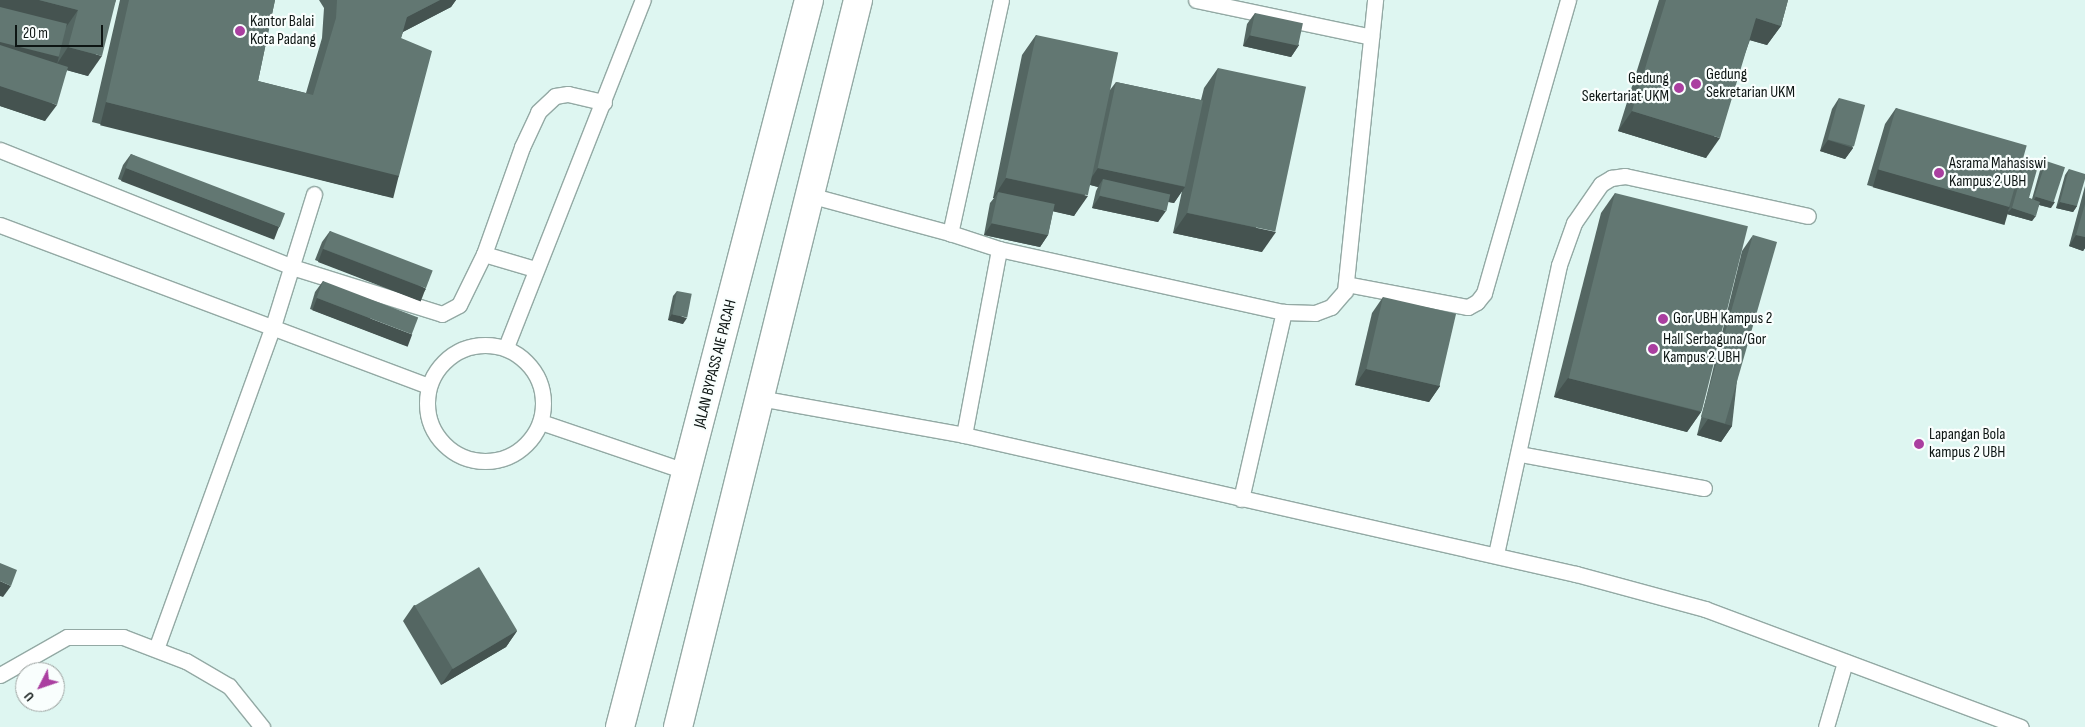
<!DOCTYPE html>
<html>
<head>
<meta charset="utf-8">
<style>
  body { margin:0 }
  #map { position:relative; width:2085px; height:727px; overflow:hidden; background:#def6f1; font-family:"Sofia Sans Condensed",sans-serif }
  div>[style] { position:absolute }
  .roads { filter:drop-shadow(1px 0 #93a9a4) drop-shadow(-1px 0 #93a9a4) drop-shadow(0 1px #93a9a4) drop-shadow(0 -1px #93a9a4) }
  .service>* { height:15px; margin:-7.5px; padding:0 7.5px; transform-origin:7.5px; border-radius:7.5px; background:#fff }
  .service>.ring { margin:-7.5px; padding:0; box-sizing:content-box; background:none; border:15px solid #fff; border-radius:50% }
  .trunk>* { height:28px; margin:-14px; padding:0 14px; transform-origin:14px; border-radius:14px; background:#fff }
  .wall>* { inset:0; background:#546662 }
  .shaded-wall>* { inset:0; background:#455350; transform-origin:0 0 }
  .building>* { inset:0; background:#627772; transform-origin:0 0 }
  .dots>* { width:14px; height:14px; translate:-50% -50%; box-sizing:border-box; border:2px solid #f9fefd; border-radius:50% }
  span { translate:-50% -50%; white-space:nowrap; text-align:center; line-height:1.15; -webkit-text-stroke:4.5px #f9fefd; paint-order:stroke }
  .poi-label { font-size:16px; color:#0d1513 }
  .left { translate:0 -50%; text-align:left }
  .right { translate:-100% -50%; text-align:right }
  .street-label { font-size:16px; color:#0d1513 }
  .north { position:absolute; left:15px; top:662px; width:50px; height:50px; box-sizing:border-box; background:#f9fefd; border:1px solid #9ba19f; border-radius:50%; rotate:229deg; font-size:14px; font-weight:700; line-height:20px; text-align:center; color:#0d1513 }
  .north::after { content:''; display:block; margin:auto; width:18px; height:22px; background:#aa3fa0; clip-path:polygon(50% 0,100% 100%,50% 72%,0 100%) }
  .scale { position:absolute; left:15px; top:25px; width:88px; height:22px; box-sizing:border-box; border:2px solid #0d1513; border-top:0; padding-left:6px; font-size:15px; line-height:18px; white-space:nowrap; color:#0d1513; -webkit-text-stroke:4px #f9fefd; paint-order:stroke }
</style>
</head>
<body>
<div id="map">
  <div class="roads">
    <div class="service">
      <div style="left:1001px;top:0;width:239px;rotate:102.3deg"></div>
      <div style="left:950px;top:233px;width:52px;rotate:18.1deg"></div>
      <div style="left:999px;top:249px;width:292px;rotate:12.5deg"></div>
      <div style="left:1284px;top:312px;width:31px;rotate:2deg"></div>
      <div style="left:1315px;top:313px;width:17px;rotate:-21deg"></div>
      <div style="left:1331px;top:307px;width:21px;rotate:-49deg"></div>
      <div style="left:1345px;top:291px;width:293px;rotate:-84.1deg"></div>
      <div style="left:1196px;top:0;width:179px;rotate:11.9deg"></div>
      <div style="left:0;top:150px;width:315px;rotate:21.8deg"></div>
      <div style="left:292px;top:267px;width:157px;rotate:17.4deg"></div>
      <div style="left:442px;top:314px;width:19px;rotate:-28deg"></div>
      <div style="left:459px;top:305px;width:57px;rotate:-63.9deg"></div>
      <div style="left:484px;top:254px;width:114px;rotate:-70.4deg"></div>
      <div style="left:522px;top:147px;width:38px;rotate:-65deg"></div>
      <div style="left:538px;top:112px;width:23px;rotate:-43deg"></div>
      <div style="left:555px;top:96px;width:13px;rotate:-9deg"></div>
      <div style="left:568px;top:94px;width:37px;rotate:13deg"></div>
      <div style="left:809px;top:195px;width:146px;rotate:15.1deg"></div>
      <div style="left:0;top:225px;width:457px;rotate:20.6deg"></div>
      <div style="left:484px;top:254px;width:53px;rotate:16.4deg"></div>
      <div style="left:1346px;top:284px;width:124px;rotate:10.7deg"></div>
      <div style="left:1468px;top:307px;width:10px;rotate:-29deg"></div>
      <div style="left:1477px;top:302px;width:11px;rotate:-52deg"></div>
      <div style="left:1484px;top:293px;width:305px;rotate:-74deg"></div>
      <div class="ring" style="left:427px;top:345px;width:101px;height:101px"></div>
      <div style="left:506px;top:347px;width:373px;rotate:-68.5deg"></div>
      <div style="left:759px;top:398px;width:208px;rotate:10.2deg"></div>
      <div style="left:964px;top:435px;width:628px;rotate:12.8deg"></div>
      <div style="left:1576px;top:574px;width:134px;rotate:15.2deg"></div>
      <div style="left:1705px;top:609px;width:337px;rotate:20.5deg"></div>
      <div style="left:541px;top:422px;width:155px;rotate:18.8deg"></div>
      <div style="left:964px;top:435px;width:189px;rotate:-79.3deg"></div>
      <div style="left:1520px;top:454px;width:187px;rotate:10.5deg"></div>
      <div style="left:1241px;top:499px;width:192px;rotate:-77.1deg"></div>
      <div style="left:1496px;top:554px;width:296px;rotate:-77.7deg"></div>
      <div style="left:1559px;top:265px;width:45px;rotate:-70.3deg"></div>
      <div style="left:1574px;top:223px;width:47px;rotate:-55.3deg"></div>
      <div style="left:1601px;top:184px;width:12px;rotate:-31deg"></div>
      <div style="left:1611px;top:178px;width:14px;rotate:-8deg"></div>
      <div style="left:1625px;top:176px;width:187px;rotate:12.3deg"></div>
      <div style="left:156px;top:649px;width:344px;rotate:-70.1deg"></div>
      <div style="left:273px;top:326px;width:138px;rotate:-72.7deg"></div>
      <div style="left:0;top:675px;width:77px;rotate:-29.6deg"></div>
      <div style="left:67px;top:637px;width:56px"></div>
      <div style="left:123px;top:637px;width:67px;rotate:20.9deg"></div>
      <div style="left:186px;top:661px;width:50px;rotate:30.2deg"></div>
      <div style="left:229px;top:686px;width:53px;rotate:51.2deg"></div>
      <div style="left:1826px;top:727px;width:68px;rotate:-73.7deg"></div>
    </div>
    <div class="trunk">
      <div style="left:620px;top:727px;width:751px;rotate:-75.43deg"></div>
      <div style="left:678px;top:727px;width:749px;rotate:-76.09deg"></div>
    </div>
  </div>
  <div class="wall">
    <div style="clip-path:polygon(0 0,116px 0,88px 76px,67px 70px,45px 121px,0 106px)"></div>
    <div style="clip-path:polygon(120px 0,275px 0,258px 81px,306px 93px,322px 38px,324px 8px,319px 0,456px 0,451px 7px,403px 32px,401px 38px,399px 176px,385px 196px,92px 122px)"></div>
    <div style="clip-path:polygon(1659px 0,1788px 0,1781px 26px,1767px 45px,1750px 40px,1706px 158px,1618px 131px)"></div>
    <div style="clip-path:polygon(1255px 13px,1299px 45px,1291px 57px,1243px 46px,1247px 24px)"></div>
    <div style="clip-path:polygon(1036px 35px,1110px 90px,1116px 82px,1201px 100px,1204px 88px,1218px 68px,1262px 252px,1173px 233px,1182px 191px,1174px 203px,1168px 202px,1158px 222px,1092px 208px,1096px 191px,1098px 187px,1090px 185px,1074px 216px,1053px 211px,1048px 235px,1040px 247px,984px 235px,990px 203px,994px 198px,993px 198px,1022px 55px)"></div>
    <div style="clip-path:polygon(1839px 98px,1853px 148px,1845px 159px,1820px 151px,1832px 109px)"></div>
    <div style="clip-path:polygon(1896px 108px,2021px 167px,2025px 162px,2029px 198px,2032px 199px,2041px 167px,2046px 161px,2051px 208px,2039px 205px,2032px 221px,2007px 214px,2009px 208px,1999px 223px,1867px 185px,1885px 124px)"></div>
    <div style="clip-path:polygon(131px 154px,279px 227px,271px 238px,118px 179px,123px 165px)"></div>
    <div style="clip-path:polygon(2069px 169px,2077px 206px,2073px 212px,2056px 208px,2065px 175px)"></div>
    <div style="clip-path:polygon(2085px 186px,2085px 248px,2083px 251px,2069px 246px)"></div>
    <div style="clip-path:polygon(1615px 193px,1701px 412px,1687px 432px,1554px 397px,1601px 213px)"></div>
    <div style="clip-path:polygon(330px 231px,426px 289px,418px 300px,315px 260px,322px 242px)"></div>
    <div style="clip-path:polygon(1753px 235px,1732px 426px,1721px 442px,1697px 435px,1742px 251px)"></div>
    <div style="clip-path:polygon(323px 281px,404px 345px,310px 309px,315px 292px)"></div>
    <div style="clip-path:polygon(677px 291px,683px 324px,668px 320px,673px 296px)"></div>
    <div style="clip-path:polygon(1383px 297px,1440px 386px,1429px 402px,1355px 385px,1372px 313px)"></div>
    <div style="clip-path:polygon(414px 605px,517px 631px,506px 647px,441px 685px,403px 621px)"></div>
  </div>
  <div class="shaded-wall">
    <div style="clip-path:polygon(0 0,39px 0,78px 10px,64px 30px,0 13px)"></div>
    <div style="clip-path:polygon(440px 0,456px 0,451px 7px,393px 37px,407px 17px)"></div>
    <div style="clip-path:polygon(1756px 18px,1781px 26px,1767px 45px,1742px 38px)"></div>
    <div style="clip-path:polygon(1250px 35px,1299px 45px,1291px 57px,1243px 46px)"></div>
    <div style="left:0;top:41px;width:61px;height:14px;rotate:14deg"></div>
    <div style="clip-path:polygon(68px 47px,102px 56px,88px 76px,55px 67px)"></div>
    <div style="clip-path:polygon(0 86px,57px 105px,45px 121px,0 106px)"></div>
    <div style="left:106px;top:102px;width:302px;height:24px;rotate:14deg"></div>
    <div style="clip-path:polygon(1632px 111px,1720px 138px,1706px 158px,1618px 131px)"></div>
    <div style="clip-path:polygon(1828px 140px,1853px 148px,1845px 159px,1820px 151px)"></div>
    <div style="left:126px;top:168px;width:164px;height:14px;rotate:21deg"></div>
    <div style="clip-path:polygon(1098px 168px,1185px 187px,1174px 203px,1102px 188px,1103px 179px,1098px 187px,1087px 184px)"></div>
    <div style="left:1878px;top:169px;width:137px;height:19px;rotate:16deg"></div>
    <div style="clip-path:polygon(1006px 178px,1088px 196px,1074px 216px,997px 199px,998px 192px,994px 198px,993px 198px)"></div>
    <div style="clip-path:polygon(1100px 196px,1166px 211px,1158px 222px,1092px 208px)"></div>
    <div style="clip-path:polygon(2036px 197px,2055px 202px,2051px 208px,2032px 203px)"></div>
    <div style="clip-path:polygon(2060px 202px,2077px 206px,2073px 212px,2056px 208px)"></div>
    <div style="clip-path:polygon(2012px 208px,2036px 216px,2032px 221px,2007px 214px)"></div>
    <div style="clip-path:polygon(1187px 213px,1276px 232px,1262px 252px,1173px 233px)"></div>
    <div style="clip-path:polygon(992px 223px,1048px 235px,1040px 247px,984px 235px)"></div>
    <div style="clip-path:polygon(2076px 235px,2085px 237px,2085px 248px,2083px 251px,2069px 246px)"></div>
    <div style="left:323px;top:249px;width:110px;height:14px;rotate:21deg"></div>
    <div style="left:317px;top:298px;width:102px;height:13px;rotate:21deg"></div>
    <div style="clip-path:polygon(672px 314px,687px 318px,683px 324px,668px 320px)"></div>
    <div style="clip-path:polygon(1366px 369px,1440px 386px,1429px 402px,1355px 385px)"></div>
    <div style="clip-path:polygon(1568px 378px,1701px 412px,1687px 432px,1554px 397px)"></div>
    <div style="clip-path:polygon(1708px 419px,1732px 426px,1721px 442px,1697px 435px)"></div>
    <div style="clip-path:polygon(0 581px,11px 586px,3px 597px,0 596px)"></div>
    <div style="clip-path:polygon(517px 631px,506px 647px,441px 685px,452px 669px)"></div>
  </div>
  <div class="building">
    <div style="clip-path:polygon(39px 0,116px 0,102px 56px,68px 47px,78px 10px)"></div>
    <div style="clip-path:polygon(129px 0,275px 0,258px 81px,313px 95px,336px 18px,337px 0,440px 0,407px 17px,401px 38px,432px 51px,399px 176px,106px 102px)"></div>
    <div style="clip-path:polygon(1666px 0,1788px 0,1781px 26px,1756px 18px,1720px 138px,1632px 111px)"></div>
    <div style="left:0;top:7px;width:69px;height:34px;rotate:14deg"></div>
    <div style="left:1255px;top:13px;width:49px;height:23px;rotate:12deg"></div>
    <div style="left:1036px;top:35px;width:84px;height:146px;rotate:12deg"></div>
    <div style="clip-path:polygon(0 45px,68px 67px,57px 105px,0 86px)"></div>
    <div style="left:1218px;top:68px;width:90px;height:148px;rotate:12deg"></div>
    <div style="left:1116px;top:82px;width:89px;height:88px;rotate:12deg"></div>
    <div style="left:1839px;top:98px;width:27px;height:43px;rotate:15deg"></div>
    <div style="left:1896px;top:108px;width:136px;height:64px;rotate:16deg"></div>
    <div style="left:131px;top:154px;width:165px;height:15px;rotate:21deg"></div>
    <div style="left:2046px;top:161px;width:20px;height:37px;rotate:18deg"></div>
    <div style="clip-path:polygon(2025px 162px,2038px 166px,2029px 198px,2040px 202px,2036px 216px,2012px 208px)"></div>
    <div style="clip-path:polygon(2069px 169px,2085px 174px,2085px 179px,2077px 206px,2060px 202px)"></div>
    <div style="left:1103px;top:179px;width:69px;height:17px;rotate:13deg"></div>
    <div style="left:998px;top:192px;width:58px;height:32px;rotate:12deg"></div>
    <div style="left:1615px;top:193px;width:137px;height:191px;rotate:14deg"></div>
    <div style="clip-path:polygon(2085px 204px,2085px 237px,2076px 235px)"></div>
    <div style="left:330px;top:231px;width:110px;height:19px;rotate:21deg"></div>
    <div style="left:1753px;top:235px;width:25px;height:189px;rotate:16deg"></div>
    <div style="left:323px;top:281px;width:102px;height:18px;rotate:21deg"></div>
    <div style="left:677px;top:291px;width:15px;height:24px;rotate:11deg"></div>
    <div style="left:1383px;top:297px;width:75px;height:74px;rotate:13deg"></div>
    <div style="clip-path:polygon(0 563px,17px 570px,11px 586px,0 581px)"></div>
    <div style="left:479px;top:567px;width:74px;height:75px;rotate:59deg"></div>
  </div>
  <div class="dots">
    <div style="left:240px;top:31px;background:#aa3fa0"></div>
    <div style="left:1696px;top:84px;background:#aa3fa0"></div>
    <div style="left:1679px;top:88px;background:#aa3fa0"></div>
    <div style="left:1939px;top:173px;background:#aa3fa0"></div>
    <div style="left:1663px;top:319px;background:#aa3fa0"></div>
    <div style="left:1653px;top:349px;background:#aa3fa0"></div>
    <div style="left:1919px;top:444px;background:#aa3fa0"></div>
  </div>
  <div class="poi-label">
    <span class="left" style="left:250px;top:31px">Kantor Balai<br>Kota Padang</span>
    <span class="left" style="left:1706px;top:84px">Gedung<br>Sekretarian UKM</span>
    <span class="right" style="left:1669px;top:88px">Gedung<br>Sekertariat UKM</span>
    <span class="left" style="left:1949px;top:173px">Asrama Mahasiswi<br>Kampus 2 UBH</span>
    <span class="left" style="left:1673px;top:319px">Gor UBH Kampus 2</span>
    <span class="left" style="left:1663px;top:349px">Hall Serbaguna/Gor<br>Kampus 2 UBH</span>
    <span class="left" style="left:1929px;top:444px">Lapangan Bola<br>kampus 2 UBH</span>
  </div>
  <div class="street-label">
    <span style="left:716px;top:364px;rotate:-76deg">JALAN BYPASS AIE PACAH</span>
  </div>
  <div class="north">U</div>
  <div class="scale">20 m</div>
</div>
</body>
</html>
